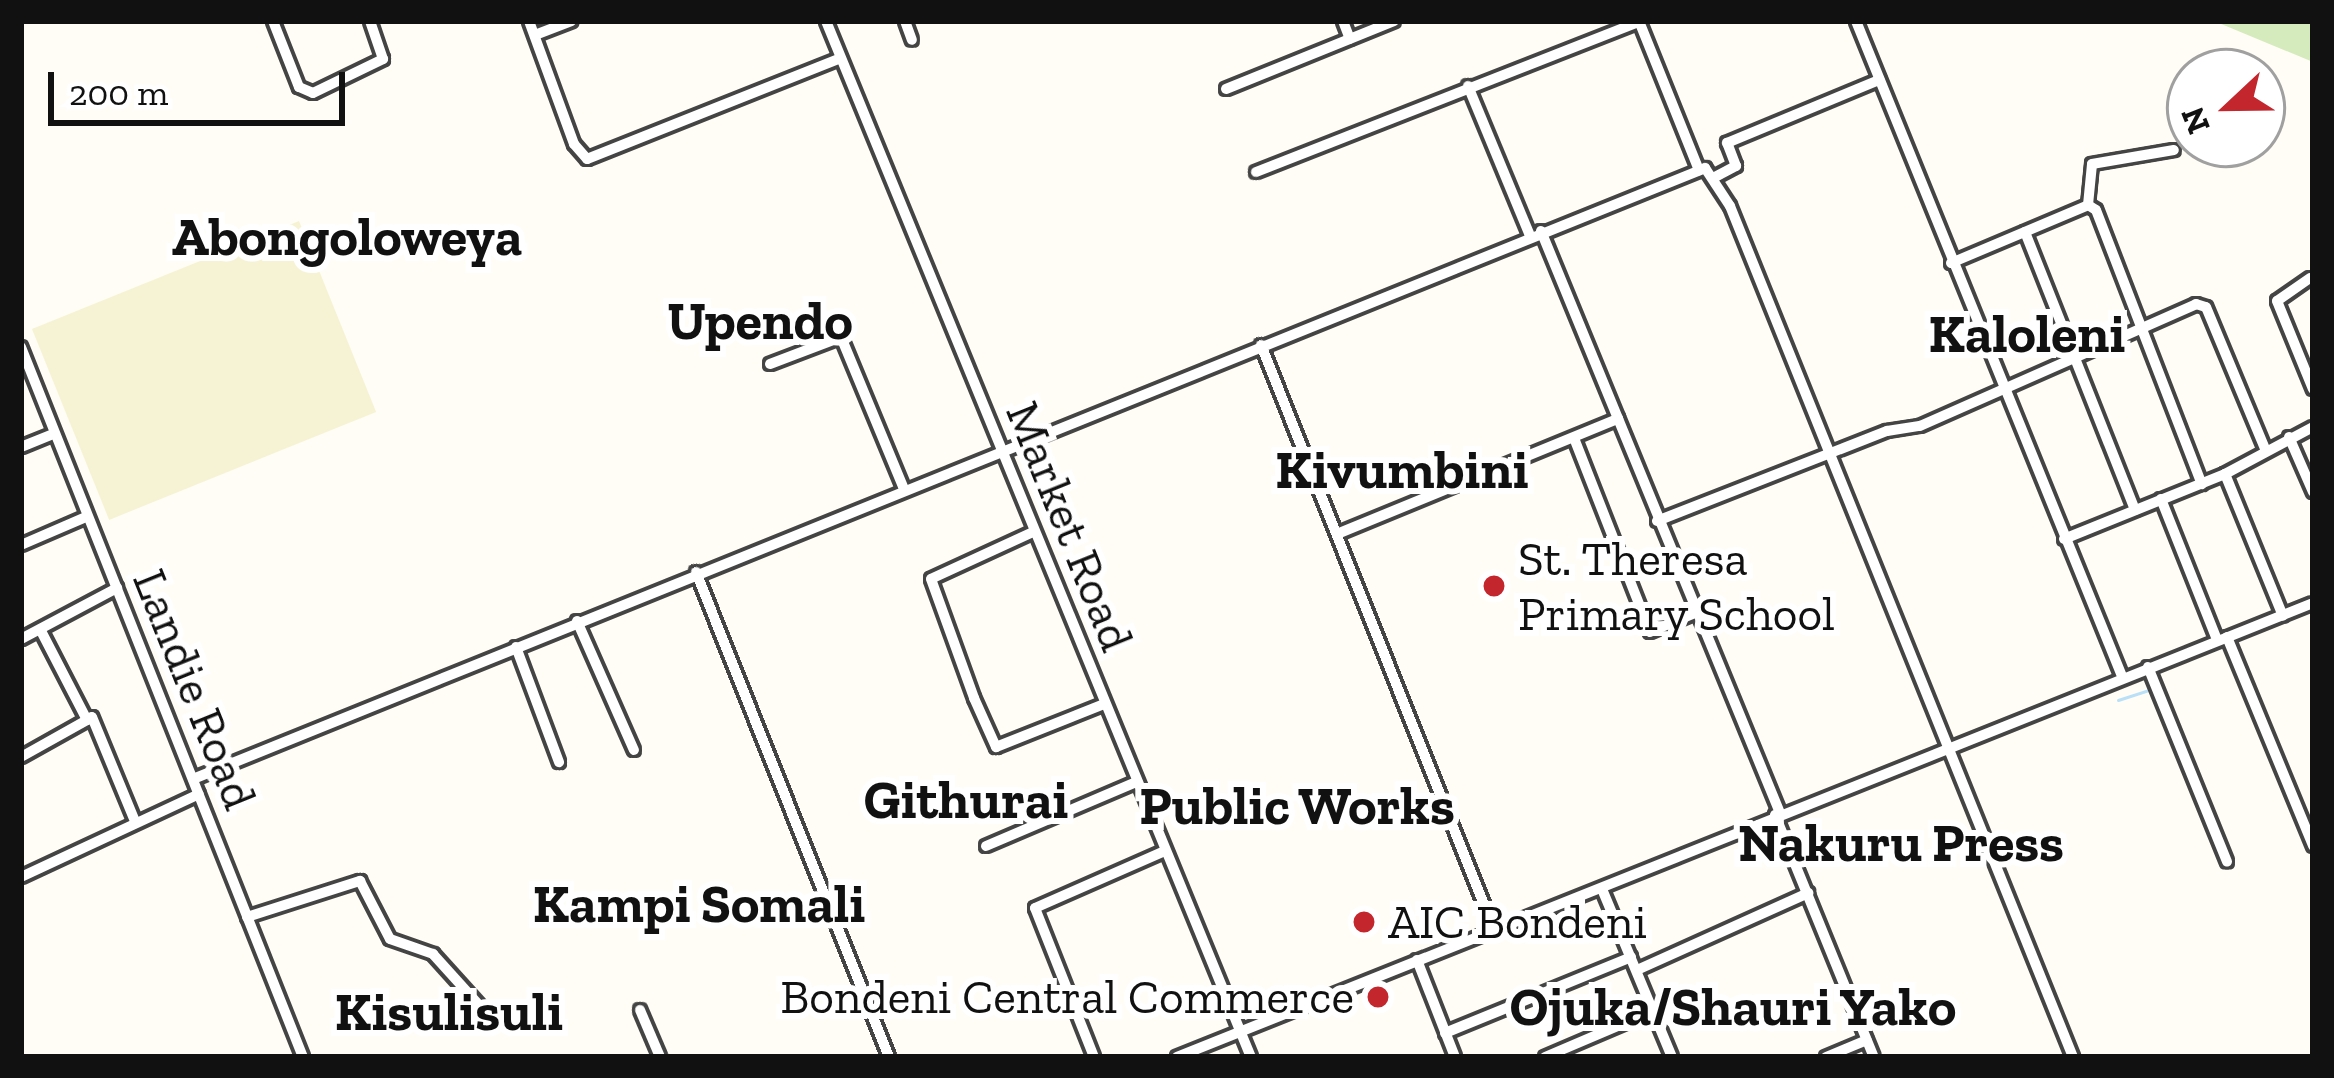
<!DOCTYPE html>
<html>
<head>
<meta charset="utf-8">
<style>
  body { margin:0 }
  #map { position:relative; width:2334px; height:1078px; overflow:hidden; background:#fffdf5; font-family:"Zilla Slab",serif }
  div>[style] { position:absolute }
  .farmland>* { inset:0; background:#f6f3d4; transform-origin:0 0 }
  .green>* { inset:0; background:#d5ebbd }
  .stream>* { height:3px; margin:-1.5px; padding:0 1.5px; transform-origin:1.5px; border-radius:1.5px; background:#b9e0f7 }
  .roads { filter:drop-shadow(3px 0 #444) drop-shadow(-3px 0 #444) drop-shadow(0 3px #444) drop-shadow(0 -3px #444) }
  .street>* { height:10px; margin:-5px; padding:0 5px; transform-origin:5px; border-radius:5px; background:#fff }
  .dots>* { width:33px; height:33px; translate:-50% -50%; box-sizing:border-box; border:6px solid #fff; border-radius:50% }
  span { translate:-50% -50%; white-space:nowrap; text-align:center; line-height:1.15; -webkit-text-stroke:12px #fff; paint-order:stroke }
  .street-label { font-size:48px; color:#111 }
  .poi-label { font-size:48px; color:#111 }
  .left { translate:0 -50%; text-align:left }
  .right { translate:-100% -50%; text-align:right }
  .quarter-label { font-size:54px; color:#111; font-weight:700 }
  .frame { position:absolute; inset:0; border:24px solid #111; pointer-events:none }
  .north { position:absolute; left:2166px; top:48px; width:120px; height:120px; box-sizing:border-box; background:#fff; border:3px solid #a0a0a0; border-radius:50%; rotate:248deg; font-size:33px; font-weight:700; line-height:48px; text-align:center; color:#111 }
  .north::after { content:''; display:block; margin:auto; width:42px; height:54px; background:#c4262e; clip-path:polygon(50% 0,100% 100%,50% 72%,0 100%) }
  .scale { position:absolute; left:48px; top:72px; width:297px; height:54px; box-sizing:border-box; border:6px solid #111; border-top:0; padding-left:15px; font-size:36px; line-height:42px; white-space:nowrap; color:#111; -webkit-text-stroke:9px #fff; paint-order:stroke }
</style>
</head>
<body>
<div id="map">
  <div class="farmland">
    <div style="left:299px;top:221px;width:206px;height:288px;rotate:68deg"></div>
  </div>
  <div class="green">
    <div style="clip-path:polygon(2214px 21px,2313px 21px,2313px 62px)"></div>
  </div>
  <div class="stream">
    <div style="left:999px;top:459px;width:74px;rotate:67.6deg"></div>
    <div style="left:578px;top:637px;width:34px;rotate:66deg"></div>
    <div style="left:2118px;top:700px;width:36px;rotate:-18deg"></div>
  </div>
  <div class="roads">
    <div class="street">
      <div style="left:273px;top:21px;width:71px;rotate:68.5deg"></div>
      <div style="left:299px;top:87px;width:15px;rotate:23deg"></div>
      <div style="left:313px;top:93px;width:78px;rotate:-25.9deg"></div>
      <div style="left:383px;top:59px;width:40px;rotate:-108.9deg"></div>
      <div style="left:529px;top:21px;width:131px;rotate:69.9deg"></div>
      <div style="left:574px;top:144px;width:20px;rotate:49deg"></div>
      <div style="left:587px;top:159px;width:273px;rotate:-21.7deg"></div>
      <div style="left:826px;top:21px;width:1120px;rotate:67.7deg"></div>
      <div style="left:905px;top:21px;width:20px;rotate:70deg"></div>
      <div style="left:1343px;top:21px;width:19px;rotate:69deg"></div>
      <div style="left:1639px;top:21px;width:161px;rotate:68.1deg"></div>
      <div style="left:1856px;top:21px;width:707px;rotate:67.9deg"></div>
      <div style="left:535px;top:35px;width:39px;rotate:-21deg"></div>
      <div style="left:1468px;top:86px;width:162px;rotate:67.5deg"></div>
      <div style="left:1226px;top:89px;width:181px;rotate:-22deg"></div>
      <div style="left:1256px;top:172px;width:411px;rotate:-21.4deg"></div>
      <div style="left:1715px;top:177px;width:24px;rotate:-28deg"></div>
      <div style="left:1736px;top:166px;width:25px;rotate:-111deg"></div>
      <div style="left:1727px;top:143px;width:165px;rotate:-22.5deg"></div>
      <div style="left:2088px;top:205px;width:41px;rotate:-84.4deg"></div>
      <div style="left:2092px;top:164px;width:83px;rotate:-9.7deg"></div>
      <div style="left:1541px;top:231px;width:629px;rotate:67.67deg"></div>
      <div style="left:2025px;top:232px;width:299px;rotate:68.4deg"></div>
      <div style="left:1951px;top:263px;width:149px;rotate:-22.9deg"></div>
      <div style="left:2088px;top:205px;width:9px;rotate:32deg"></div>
      <div style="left:2096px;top:210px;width:294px;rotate:68.9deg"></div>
      <div style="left:2310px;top:278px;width:40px;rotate:145.1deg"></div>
      <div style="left:2277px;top:301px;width:95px;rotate:67.8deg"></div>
      <div style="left:1261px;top:345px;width:627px;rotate:68.27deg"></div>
      <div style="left:21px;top:347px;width:764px;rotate:68.34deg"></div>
      <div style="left:770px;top:364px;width:76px;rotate:-20.8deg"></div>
      <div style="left:841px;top:337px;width:165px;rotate:67.5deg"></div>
      <div style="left:2289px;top:437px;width:60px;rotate:66.4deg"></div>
      <div style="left:1574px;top:438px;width:208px;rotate:68.6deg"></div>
      <div style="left:1650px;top:632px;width:49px;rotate:-22.9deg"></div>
      <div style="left:21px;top:447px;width:35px;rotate:-22deg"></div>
      <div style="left:2225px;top:474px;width:100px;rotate:-28.1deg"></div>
      <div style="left:2161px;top:499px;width:152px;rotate:68.3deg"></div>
      <div style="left:1657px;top:521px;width:247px;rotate:-21.4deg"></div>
      <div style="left:1887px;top:431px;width:33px;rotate:-9deg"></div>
      <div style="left:1920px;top:426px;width:302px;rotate:-23.8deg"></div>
      <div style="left:2196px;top:304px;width:10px;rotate:17deg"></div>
      <div style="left:2206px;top:307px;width:154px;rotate:67.4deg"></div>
      <div style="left:1033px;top:532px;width:112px;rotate:155.3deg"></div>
      <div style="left:931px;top:579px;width:127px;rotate:70.1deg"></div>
      <div style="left:974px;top:698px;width:54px;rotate:65.8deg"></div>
      <div style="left:996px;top:747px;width:116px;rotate:-21.7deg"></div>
      <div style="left:1337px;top:534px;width:304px;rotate:-22.3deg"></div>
      <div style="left:2064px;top:539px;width:174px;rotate:-22deg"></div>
      <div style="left:2225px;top:474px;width:153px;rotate:67.8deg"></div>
      <div style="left:21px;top:545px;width:71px;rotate:-23.3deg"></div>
      <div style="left:696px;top:572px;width:522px;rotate:68.3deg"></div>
      <div style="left:577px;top:621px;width:141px;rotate:66.2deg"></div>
      <div style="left:2227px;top:637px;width:226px;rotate:67.6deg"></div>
      <div style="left:21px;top:639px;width:109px;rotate:-28deg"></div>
      <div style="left:516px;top:647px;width:123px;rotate:69.5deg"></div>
      <div style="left:2148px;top:667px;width:210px;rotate:67.9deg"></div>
      <div style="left:87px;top:719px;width:5px;rotate:-22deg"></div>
      <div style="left:92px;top:717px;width:110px;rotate:67.6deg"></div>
      <div style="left:21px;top:757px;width:76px;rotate:-29.3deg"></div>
      <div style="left:87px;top:720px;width:102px;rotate:-117.3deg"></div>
      <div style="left:193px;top:779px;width:1631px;rotate:-22deg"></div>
      <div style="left:1705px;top:168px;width:45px;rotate:56.7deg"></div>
      <div style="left:1730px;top:206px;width:918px;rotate:68.05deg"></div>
      <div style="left:1775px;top:815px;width:261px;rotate:67.8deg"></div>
      <div style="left:986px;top:846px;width:163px;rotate:-23.1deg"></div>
      <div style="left:21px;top:877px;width:196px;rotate:-25deg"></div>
      <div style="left:1602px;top:889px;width:182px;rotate:67.4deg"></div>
      <div style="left:247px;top:917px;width:119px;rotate:-17.7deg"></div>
      <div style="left:360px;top:881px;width:65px;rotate:62.7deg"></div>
      <div style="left:390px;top:939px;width:46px;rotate:19.2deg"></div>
      <div style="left:433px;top:954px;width:85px;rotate:47.9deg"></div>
      <div style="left:1417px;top:960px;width:104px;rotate:68.6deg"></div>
      <div style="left:1637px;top:970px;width:188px;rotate:-24.2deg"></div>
      <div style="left:640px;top:1010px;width:51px;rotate:66.9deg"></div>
      <div style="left:1445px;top:1033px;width:201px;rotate:-22.2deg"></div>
      <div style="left:1094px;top:1057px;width:160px;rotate:-111.6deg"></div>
      <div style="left:1035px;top:908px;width:142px;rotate:-23.7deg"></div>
      <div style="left:1177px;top:1057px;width:1223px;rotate:-21.78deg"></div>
      <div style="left:1545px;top:1057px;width:117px;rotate:-23.1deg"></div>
      <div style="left:1826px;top:1057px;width:44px;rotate:-22.5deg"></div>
    </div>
  </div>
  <div class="dots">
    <div style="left:1494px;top:586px;background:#c4262e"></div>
    <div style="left:1364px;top:922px;background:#c4262e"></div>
    <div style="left:1378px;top:997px;background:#c4262e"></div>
  </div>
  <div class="street-label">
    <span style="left:1070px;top:526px;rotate:68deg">Market Road</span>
    <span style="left:195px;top:689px;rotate:68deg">Landie Road</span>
  </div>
  <div class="poi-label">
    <span class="left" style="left:1518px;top:586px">St. Theresa<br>Primary School</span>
    <span class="left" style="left:1388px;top:922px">AIC Bondeni</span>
    <span class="right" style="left:1354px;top:997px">Bondeni Central Commerce</span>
  </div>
  <div class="quarter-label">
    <span style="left:347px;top:237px">Abongoloweya</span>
    <span style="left:760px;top:321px">Upendo</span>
    <span style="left:2027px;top:334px">Kaloleni</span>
    <span style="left:1402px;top:470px">Kivumbini</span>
    <span style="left:966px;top:800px">Githurai</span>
    <span style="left:1297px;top:806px">Public Works</span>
    <span style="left:1901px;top:843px">Nakuru Press</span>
    <span style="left:699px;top:904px">Kampi Somali</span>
    <span style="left:1733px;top:1007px">Ojuka/Shauri Yako</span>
    <span style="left:449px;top:1012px">Kisulisuli</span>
  </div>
  <div class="frame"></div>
  <div class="north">N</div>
  <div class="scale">200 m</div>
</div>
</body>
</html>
